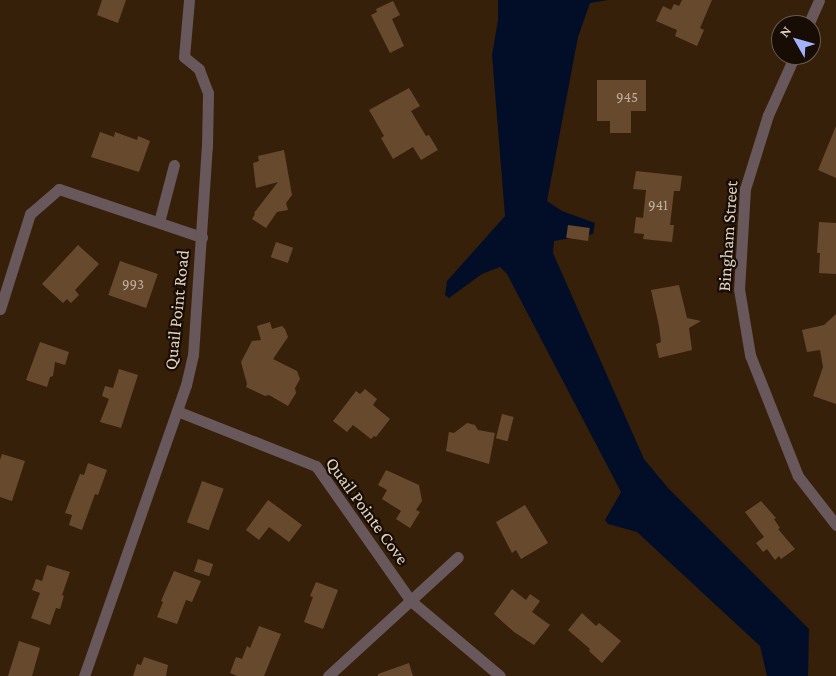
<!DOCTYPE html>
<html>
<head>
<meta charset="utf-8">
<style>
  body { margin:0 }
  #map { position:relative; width:836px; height:676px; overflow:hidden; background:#372009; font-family:"Crimson Pro",serif }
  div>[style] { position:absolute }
  .water>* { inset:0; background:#020e27 }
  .building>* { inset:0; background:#674a2e; transform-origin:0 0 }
  .minor>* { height:11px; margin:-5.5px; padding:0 5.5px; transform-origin:5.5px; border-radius:5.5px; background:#68575b }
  span { translate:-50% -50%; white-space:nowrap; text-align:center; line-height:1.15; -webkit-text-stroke:4.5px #170d04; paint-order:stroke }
  .number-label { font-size:15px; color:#c2af9e }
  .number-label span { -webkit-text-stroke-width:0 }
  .street-label { font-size:18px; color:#e0d1c3 }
  .north { position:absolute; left:771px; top:15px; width:50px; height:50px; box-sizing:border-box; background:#170d04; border:1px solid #675b50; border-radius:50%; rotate:308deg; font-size:14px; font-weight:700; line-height:20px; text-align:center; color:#e0d1c3 }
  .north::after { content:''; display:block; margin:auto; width:18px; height:22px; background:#a2b2fd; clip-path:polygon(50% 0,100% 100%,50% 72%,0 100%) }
</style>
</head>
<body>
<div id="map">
  <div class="water">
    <div style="clip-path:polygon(498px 0,608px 0,590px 3px,578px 37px,547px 201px,562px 211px,595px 223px,593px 234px,554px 241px,553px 253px,644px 459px,668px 488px,809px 629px,808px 676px,767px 676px,760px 646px,637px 532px,608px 524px,605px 520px,621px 492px,507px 274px,500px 267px,482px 274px,449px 298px,445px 295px,447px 281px,505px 216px,492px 55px,498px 20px)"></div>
  </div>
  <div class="building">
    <div style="clip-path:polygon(102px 0,126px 0,118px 23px,97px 15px)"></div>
    <div style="clip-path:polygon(682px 0,712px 0,700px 28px,704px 30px,697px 46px,675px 36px,677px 30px,656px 21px,663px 6px,671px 10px,674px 4px,679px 6px)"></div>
    <div style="clip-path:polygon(393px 1px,400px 15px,392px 19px,404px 46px,390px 53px,371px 15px,377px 12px,376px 9px)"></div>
    <div style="clip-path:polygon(597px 80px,646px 80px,646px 111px,631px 111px,631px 133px,610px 133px,610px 121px,597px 121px)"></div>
    <div style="clip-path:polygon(409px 88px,420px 106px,411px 111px,426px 136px,429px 135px,438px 150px,421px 160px,413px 147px,393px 159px,381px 138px,384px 136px,369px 110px)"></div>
    <div style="clip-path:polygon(836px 126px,836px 178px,818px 170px)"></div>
    <div style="clip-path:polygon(100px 132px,114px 137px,115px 132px,137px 140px,138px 136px,150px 141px,139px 172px,91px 157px)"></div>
    <div style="clip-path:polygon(284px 150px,292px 195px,286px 203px,288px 210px,277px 212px,266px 228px,252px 219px,255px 214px,254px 213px,278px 182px,256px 188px,253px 163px,259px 161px,258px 156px)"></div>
    <div style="clip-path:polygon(636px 171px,682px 176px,680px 191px,674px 191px,670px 225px,674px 225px,672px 242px,643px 239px,644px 234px,634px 233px,636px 217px,643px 218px,646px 190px,633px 189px)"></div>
    <div style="clip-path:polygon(819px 222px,836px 223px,836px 274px,819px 273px,820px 253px,817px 253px)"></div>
    <div style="left:568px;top:225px;width:22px;height:13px;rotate:8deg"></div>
    <div style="left:276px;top:242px;width:18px;height:16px;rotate:19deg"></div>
    <div style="clip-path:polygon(78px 245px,99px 264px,75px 290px,79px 295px,71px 303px,67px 299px,63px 303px,42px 284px)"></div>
    <div style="left:120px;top:261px;width:40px;height:36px;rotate:19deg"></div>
    <div style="clip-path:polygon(679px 285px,687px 318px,701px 321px,689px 328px,692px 350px,659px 358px,656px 344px,661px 342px,659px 326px,651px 290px)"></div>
    <div style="clip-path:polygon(836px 314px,836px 404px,813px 396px,823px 367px,820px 350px,807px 352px,802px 330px,824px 325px)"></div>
    <div style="clip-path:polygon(270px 322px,272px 329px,282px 326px,285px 329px,288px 337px,273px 359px,297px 371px,300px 379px,295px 388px,296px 393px,288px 406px,269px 395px,265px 396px,246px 387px,247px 384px,241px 362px,252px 341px,261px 340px,257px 326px)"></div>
    <div style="clip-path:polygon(40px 342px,69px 352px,65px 365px,55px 362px,53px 376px,50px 377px,47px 387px,26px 380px)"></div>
    <div style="clip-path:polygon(119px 369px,138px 375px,121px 428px,100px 422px,109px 399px,102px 396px,105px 386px,113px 388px)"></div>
    <div style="clip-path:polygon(365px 389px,377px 399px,373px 405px,390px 419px,376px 437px,374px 436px,371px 439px,353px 425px,347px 432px,333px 421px,356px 391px,360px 394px)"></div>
    <div style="left:502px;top:414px;width:12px;height:25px;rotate:14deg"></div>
    <div style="clip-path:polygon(467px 423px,475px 425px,478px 430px,495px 433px,489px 464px,446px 451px,449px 432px,454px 433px)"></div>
    <div style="clip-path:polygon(2px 454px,25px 461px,12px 501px,0 497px,0 460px)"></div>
    <div style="clip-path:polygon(88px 463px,107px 470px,98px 495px,95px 494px,82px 530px,69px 525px,72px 515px,65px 513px,80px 474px,84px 475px)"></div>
    <div style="clip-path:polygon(386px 470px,419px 485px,422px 501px,416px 510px,420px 512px,410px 528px,396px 519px,401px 511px,382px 499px,387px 490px,378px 485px)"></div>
    <div style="left:202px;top:481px;width:23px;height:44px;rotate:20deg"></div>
    <div style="clip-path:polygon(268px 500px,302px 525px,289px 542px,269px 527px,259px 540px,246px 530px)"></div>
    <div style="clip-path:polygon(761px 501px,776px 518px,774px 519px,780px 528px,778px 529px,795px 549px,781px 559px,779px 556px,775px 560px,767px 549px,763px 552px,756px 543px,764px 537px,745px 512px)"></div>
    <div style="clip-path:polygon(525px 505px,548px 543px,521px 559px,516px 550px,512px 553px,496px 522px)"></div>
    <div style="left:198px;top:559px;width:16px;height:13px;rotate:18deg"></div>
    <div style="clip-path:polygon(47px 565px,70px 572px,62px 595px,64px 596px,60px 609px,56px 608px,50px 625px,31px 618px,40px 593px,32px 590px,36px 579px,42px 581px)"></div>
    <div style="clip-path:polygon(174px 571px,201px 581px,192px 602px,186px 600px,177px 624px,157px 617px,163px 602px,161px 601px)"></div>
    <div style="clip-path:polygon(316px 582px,338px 590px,323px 629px,304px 622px,313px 597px,310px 596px)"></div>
    <div style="clip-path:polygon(512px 589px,526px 600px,530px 594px,540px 601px,532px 612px,550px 625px,534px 645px,514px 632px,494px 614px)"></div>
    <div style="clip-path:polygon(582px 613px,596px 626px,599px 623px,621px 641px,602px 663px,589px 651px,590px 649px,568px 630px)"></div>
    <div style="clip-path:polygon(259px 626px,281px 634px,264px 676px,237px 676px,230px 673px,236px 657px,242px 659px,247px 646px,250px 648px)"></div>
    <div style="clip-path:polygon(19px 641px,40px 648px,32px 676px,8px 676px)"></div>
    <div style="clip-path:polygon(144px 657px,168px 665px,166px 676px,133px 676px,137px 664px,141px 665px)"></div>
    <div style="clip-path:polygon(409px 663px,413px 676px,378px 676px,378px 674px)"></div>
  </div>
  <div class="minor">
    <div style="left:808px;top:25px;width:27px;rotate:-66deg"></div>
    <div style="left:795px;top:55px;width:66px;rotate:114.2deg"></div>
    <div style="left:768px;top:115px;width:77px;rotate:107.3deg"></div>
    <div style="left:745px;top:189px;width:100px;rotate:93.4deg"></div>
    <div style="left:739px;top:289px;width:67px;rotate:80.5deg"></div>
    <div style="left:750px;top:355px;width:130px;rotate:68.4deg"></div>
    <div style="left:798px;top:476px;width:62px;rotate:52.2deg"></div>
    <div style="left:159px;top:222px;width:59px;rotate:-75.3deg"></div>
    <div style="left:0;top:309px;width:100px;rotate:-72.5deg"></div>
    <div style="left:30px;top:214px;width:38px;rotate:-41deg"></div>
    <div style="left:59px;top:189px;width:151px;rotate:18.6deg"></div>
    <div style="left:177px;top:411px;width:149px;rotate:21.6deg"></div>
    <div style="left:316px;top:466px;width:165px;rotate:54.9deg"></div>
    <div style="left:411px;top:601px;width:116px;rotate:40.1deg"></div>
    <div style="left:84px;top:676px;width:308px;rotate:-70.7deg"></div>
    <div style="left:186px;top:385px;width:31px;rotate:-77deg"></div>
    <div style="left:193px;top:355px;width:209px;rotate:-86.2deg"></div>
    <div style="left:207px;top:146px;width:53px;rotate:-88.9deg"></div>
    <div style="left:208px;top:93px;width:26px;rotate:-111deg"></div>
    <div style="left:199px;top:69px;width:19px;rotate:-141deg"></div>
    <div style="left:184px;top:57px;width:57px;rotate:-85deg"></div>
    <div style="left:328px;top:676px;width:176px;rotate:-42.5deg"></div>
  </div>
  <div class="number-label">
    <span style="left:627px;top:98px">945</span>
    <span style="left:658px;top:206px">941</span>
    <span style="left:133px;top:285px">993</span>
  </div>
  <div class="street-label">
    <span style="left:728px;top:236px;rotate:-86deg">Bingham Street</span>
    <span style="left:177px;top:310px;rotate:-84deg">Quail Point Road</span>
    <span style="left:367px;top:511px;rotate:54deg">Quail Pointe Cove</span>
  </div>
  <div class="north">N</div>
</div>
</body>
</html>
